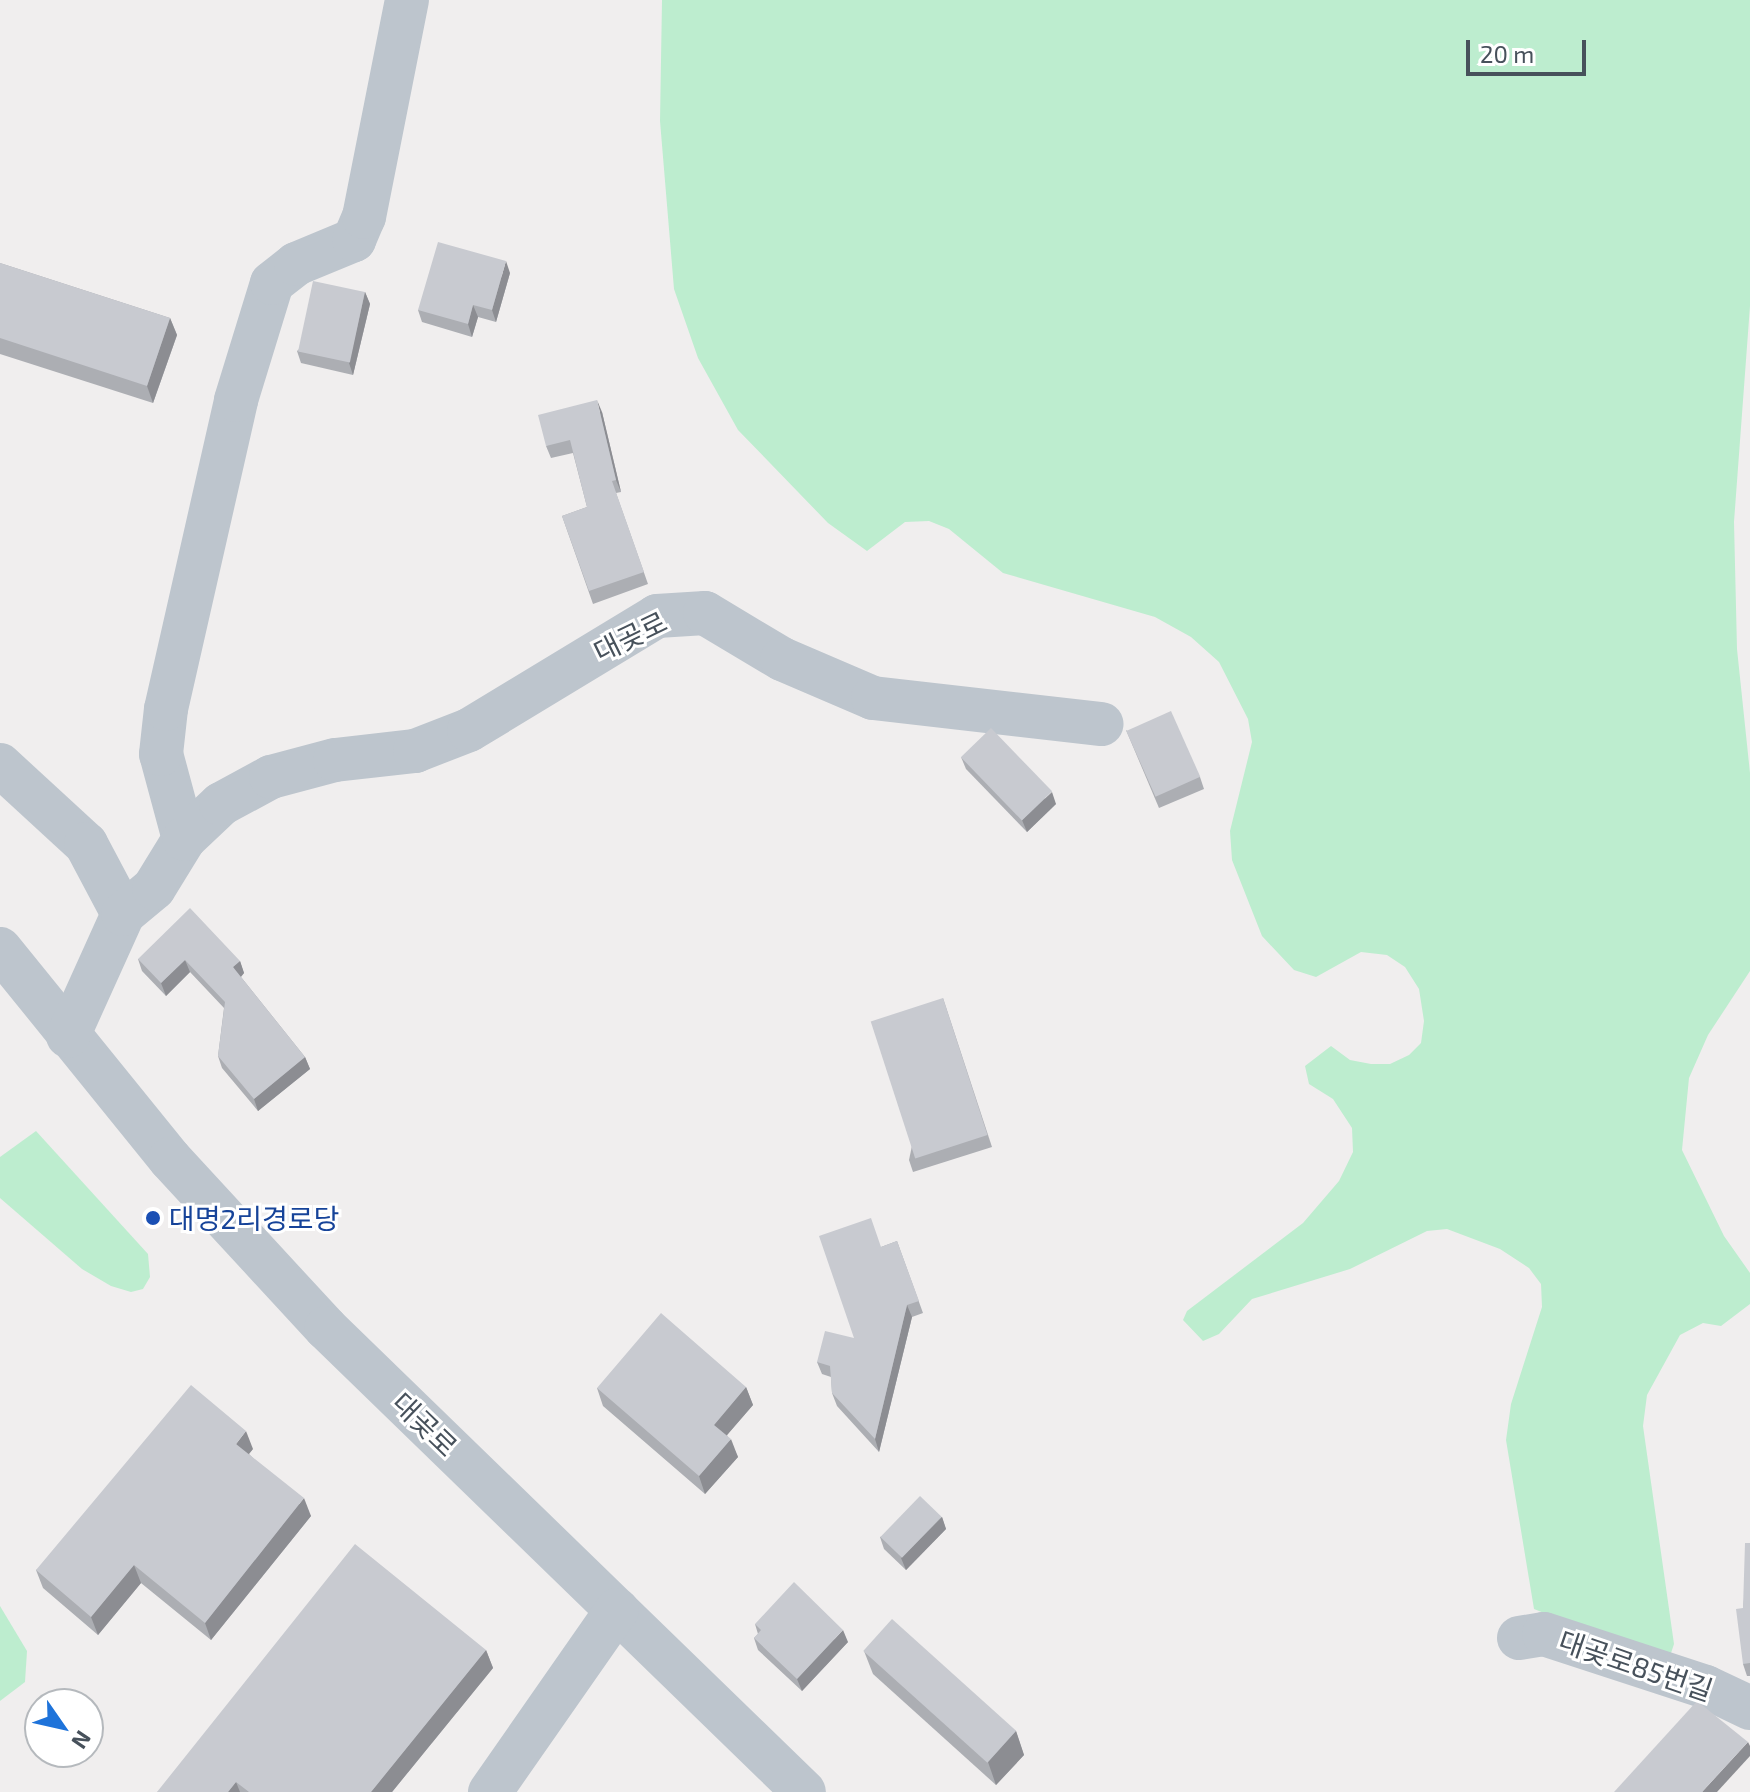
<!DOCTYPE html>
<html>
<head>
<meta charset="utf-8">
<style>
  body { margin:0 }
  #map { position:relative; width:1750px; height:1792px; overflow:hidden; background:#f0eeee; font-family:"Exo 2","Noto Sans KR",sans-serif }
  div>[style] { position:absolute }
  .green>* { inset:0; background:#bdedcf }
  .minor>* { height:44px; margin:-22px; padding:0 22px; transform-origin:22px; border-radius:22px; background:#bdc5cd }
  .wall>* { inset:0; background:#acaeb3 }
  .shaded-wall>* { inset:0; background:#8c8d92 }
  .building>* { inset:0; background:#c8cad0; transform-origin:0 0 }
  .dots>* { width:22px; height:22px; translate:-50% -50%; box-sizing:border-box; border:4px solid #fff; border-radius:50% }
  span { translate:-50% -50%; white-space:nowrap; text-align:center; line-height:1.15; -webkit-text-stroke:6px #fff; paint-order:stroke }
  .street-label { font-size:28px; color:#47515b }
  .transit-label { font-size:28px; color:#164399 }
  .left { translate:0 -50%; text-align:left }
  .north { position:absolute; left:24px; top:1688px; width:80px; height:80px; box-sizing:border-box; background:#fff; border:2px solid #b5b9bd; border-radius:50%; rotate:124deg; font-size:22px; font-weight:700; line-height:32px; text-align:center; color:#47515b }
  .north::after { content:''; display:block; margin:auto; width:28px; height:36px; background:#1e73da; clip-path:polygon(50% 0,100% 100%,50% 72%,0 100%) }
  .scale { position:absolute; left:1466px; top:40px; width:120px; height:36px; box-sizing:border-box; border:4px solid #47515b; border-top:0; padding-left:10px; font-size:24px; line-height:28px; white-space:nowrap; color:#47515b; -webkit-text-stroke:6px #fff; paint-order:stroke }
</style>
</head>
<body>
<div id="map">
  <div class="green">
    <div style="clip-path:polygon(662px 0,1750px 0,1750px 306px,1734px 522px,1737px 649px,1750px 773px,1750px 971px,1708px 1035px,1689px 1078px,1682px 1150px,1724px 1236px,1750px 1273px,1750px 1304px,1721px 1326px,1703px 1323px,1680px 1335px,1647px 1395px,1643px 1426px,1674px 1644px,1668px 1662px,1534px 1609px,1506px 1440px,1511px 1404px,1542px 1307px,1541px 1284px,1529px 1268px,1500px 1249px,1447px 1229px,1427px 1231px,1350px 1269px,1252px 1299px,1219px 1334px,1203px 1341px,1183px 1320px,1187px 1311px,1303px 1223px,1339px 1181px,1353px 1152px,1352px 1128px,1333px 1099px,1309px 1084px,1305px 1066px,1331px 1046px,1350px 1060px,1371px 1064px,1390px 1064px,1409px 1055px,1421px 1043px,1424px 1021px,1419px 989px,1405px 967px,1387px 955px,1361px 952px,1316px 977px,1294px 970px,1262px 936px,1232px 860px,1230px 831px,1252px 742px,1248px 719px,1219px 662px,1191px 637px,1155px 617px,1003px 573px,949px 529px,929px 521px,905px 522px,867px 551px,828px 523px,738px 430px,698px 358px,674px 289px,660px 121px)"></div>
    <div style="clip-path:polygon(36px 1131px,148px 1254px,150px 1277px,143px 1289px,131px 1292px,111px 1286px,82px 1269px,0 1198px,0 1157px)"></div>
    <div style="clip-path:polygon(0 1606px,27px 1651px,25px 1682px,0 1701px)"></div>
  </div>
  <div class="minor">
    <div style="left:0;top:765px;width:117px;rotate:42.6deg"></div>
    <div style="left:86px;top:844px;width:79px;rotate:62.1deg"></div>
    <div style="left:184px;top:839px;width:88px;rotate:-105.1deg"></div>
    <div style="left:161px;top:754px;width:45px;rotate:-83.7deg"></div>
    <div style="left:166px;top:709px;width:317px;rotate:-77.2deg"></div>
    <div style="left:236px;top:400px;width:122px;rotate:-72.9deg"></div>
    <div style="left:272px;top:283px;width:31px;rotate:-38deg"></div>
    <div style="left:296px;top:264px;width:63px;rotate:-22.5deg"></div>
    <div style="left:354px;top:240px;width:25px;rotate:-67deg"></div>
    <div style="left:364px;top:217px;width:221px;rotate:-78.8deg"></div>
    <div style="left:0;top:949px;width:270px;rotate:51deg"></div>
    <div style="left:170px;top:1159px;width:230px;rotate:47.3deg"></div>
    <div style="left:326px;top:1328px;width:666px;rotate:44.15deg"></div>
    <div style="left:68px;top:1036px;width:134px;rotate:-65.7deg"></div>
    <div style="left:123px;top:914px;width:40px;rotate:-40deg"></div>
    <div style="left:154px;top:888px;width:57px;rotate:-58.5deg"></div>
    <div style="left:184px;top:839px;width:51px;rotate:-43.4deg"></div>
    <div style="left:221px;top:804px;width:57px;rotate:-28.4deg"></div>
    <div style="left:271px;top:777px;width:66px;rotate:-14.9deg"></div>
    <div style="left:335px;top:760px;width:81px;rotate:-6.4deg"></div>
    <div style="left:415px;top:751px;width:58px;rotate:-21.3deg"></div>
    <div style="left:469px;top:730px;width:220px;rotate:-31.2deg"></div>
    <div style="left:657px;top:616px;width:48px;rotate:-3.6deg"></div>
    <div style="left:705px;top:613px;width:90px;rotate:30.9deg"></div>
    <div style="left:782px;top:659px;width:99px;rotate:23.2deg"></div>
    <div style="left:873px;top:698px;width:230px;rotate:6.5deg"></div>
    <div style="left:1519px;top:1638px;width:25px;rotate:-9deg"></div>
    <div style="left:1544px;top:1634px;width:170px;rotate:18.1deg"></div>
    <div style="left:1706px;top:1687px;width:49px;rotate:25.5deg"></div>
    <div style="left:490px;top:1792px;width:222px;rotate:-55.1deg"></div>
  </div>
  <div class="wall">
    <div style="clip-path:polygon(0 263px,170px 318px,177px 335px,153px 403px,0 354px)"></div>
    <div style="clip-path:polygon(510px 273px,496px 322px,478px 317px,472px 337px,422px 322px,418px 310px)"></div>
    <div style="clip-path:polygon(365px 292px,370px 304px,353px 375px,301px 363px,297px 351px)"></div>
    <div style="clip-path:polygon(602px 412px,621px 492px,616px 493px,648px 584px,593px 604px,562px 516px,587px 507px,573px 453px,551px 458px,546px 446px)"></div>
    <div style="clip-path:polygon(1126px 730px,1200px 777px,1204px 789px,1159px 808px)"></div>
    <div style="clip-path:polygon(961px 757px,1056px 804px,1027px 832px,966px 769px)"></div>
    <div style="clip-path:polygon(138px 959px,240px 961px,244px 973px,241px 977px,305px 1057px,310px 1069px,258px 1111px,222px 1068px,218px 1056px,224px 1008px,190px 972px,166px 996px,142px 971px)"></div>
    <div style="clip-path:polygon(943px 998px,992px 1147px,913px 1172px,909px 1160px)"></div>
    <div style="clip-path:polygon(897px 1241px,923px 1313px,912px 1317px,879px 1452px,837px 1406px,832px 1393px,831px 1377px,822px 1374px,817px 1362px,854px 1338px,881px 1247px)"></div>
    <div style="clip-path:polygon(746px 1387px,753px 1405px,727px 1435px,738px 1457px,705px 1494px,603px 1406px,597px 1388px)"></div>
    <div style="clip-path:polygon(253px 1449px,249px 1454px,311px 1516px,211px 1640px,141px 1583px,98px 1635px,43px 1588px,36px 1570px)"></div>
    <div style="clip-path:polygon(942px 1517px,946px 1529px,906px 1570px,884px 1549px,880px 1537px)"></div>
    <div style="clip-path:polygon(1750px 1543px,1750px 1676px,1747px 1676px,1743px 1664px,1743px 1608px)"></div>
    <div style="clip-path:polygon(755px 1624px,848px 1642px,802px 1691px,758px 1650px,754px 1638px,758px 1634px)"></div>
    <div style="clip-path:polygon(486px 1650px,493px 1668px,392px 1792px,157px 1792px)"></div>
    <div style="clip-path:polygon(864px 1651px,1016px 1731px,1024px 1755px,996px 1785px,873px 1674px)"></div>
  </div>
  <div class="shaded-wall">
    <div style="clip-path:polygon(506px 261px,510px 273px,496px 322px,492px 310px)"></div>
    <div style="clip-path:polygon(365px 292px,370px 304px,353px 375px,349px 363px)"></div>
    <div style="clip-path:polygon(473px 305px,478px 317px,472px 337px,468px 324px)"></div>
    <div style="clip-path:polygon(170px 318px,177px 335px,153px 403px,147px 386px)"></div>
    <div style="clip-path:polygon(597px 400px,602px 412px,621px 492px,616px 480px)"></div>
    <div style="clip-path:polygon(1052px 792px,1056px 804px,1027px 832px,1022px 820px)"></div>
    <div style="clip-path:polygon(185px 960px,190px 972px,166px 996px,161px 983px)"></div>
    <div style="clip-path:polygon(240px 961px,244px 973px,238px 980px,233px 967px)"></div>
    <div style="clip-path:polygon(305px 1057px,310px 1069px,258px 1111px,254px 1099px)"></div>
    <div style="clip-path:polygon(907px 1305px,912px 1317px,879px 1452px,875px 1439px)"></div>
    <div style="clip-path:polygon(746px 1387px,753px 1405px,721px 1442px,714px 1425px)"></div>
    <div style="clip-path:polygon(246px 1431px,253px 1449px,242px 1462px,236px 1444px)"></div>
    <div style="clip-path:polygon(731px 1439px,738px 1457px,705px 1494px,699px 1476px)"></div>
    <div style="clip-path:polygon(304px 1498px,311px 1516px,211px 1640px,205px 1623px)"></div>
    <div style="clip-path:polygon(942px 1517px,946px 1529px,906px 1570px,901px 1558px)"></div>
    <div style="clip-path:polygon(134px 1565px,141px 1583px,98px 1635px,91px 1617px)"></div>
    <div style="clip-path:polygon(843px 1630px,848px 1642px,802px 1691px,797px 1679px)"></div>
    <div style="clip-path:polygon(486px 1650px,493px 1668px,392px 1792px,371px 1792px)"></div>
    <div style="clip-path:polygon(1016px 1731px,1024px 1755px,996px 1785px,988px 1762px)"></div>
    <div style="clip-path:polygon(1748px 1742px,1750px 1746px,1750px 1756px,1717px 1792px,1702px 1792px)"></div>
    <div style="clip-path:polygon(236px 1782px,240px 1792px,228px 1792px)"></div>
  </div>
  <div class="building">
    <div style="clip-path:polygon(438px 242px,506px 261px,492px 310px,473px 305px,468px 324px,418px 310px)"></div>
    <div style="clip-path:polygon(0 263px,170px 318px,147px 386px,0 338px)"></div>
    <div style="left:313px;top:281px;width:53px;height:72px;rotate:12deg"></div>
    <div style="clip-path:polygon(597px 400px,616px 480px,612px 481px,644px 572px,589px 591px,562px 516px,587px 507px,570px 440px,546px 446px,538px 415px)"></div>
    <div style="left:1171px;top:711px;width:72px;height:49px;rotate:66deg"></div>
    <div style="left:991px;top:728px;width:88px;height:42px;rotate:46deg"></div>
    <div style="clip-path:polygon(190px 908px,240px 961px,233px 967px,305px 1057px,254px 1099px,218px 1056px,225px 1002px,185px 960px,161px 983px,138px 959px)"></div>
    <div style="left:943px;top:998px;width:144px;height:76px;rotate:72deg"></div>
    <div style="clip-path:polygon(871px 1218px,881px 1247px,897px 1241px,919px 1301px,907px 1305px,875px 1439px,832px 1393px,830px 1366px,817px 1362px,825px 1331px,854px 1338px,819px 1236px)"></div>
    <div style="clip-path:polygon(661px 1313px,746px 1387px,714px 1425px,731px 1439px,699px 1476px,597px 1388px)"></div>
    <div style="clip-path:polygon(191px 1385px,246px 1431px,236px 1444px,304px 1498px,205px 1623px,134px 1565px,91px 1617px,36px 1570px)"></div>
    <div style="left:920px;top:1496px;width:30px;height:57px;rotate:44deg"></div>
    <div style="clip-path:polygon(1745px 1543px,1750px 1543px,1750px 1663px,1743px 1664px,1736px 1609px,1743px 1608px)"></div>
    <div style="clip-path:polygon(355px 1544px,486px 1650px,371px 1792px,249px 1792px,236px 1782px,228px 1792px,157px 1792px)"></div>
    <div style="clip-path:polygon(794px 1582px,843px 1630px,797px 1679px,754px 1638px,761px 1630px,755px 1624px)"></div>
    <div style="left:892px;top:1619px;width:167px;height:43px;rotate:42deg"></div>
    <div style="clip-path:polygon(1697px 1701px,1748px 1742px,1702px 1792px,1614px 1792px)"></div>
  </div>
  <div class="dots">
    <div style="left:153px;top:1218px;background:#1a4fb4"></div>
  </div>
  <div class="street-label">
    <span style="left:630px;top:636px;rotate:-26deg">대곶로</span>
    <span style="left:425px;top:1424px;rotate:44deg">대곶로</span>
    <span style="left:1636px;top:1665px;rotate:19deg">대곶로85번길</span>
  </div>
  <div class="transit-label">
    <span class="left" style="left:169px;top:1218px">대명2리경로당</span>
  </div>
  <div class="north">N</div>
  <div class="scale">20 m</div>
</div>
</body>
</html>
